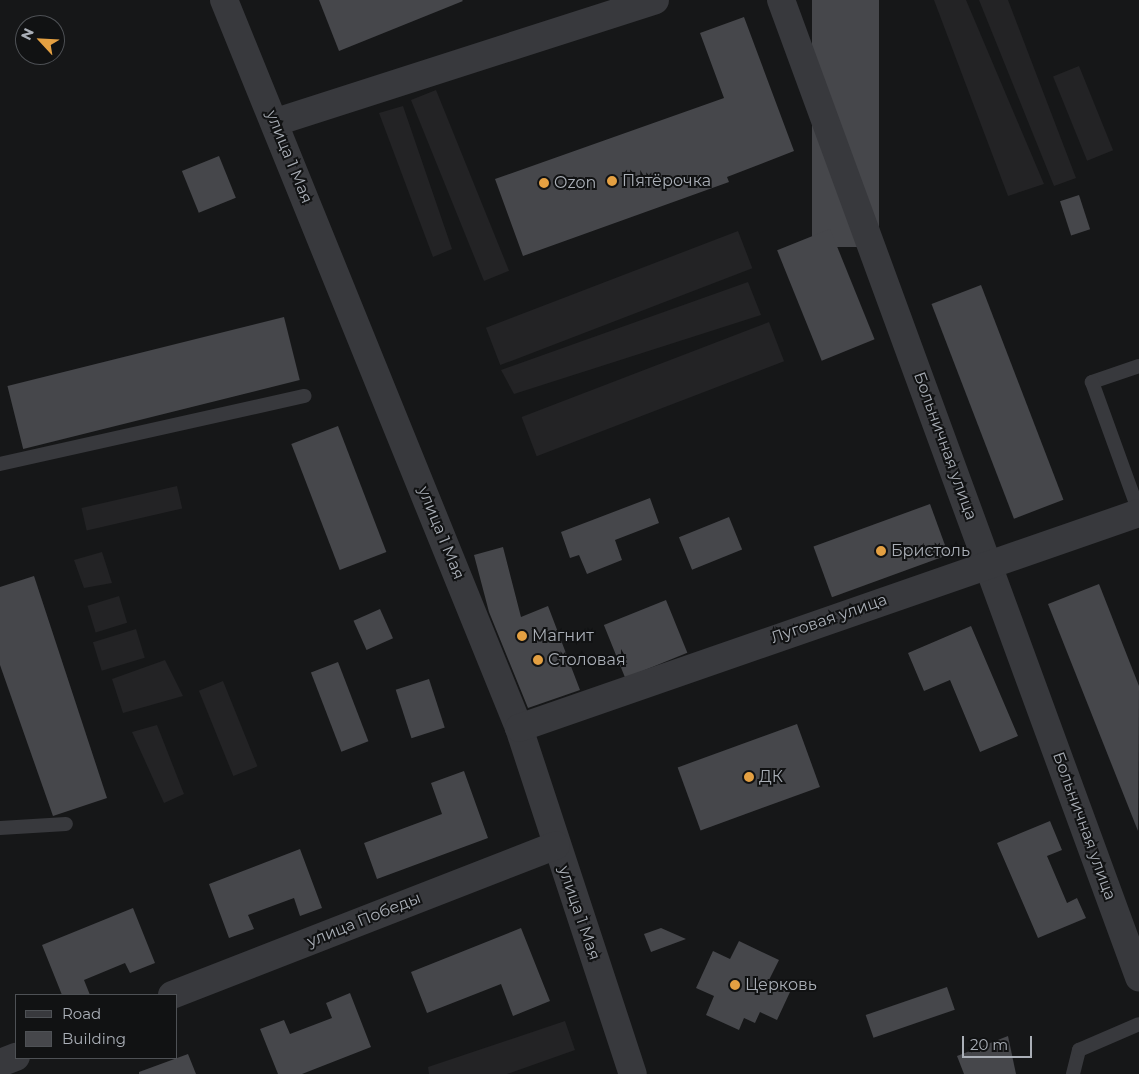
<!DOCTYPE html>
<html>
<head>
<meta charset="utf-8">
<style>
  body { margin:0 }
  #map { position:relative; width:1139px; height:1074px; overflow:hidden; background:#161718; font-family:Montserrat,sans-serif }
  div>[style] { position:absolute }
  .built>* { inset:0; background:#232325; transform-origin:0 0 }
  .building>* { inset:0; background:#46474b; transform-origin:0 0 }
  .lane>* { height:14px; margin:-7px; padding:0 7px; transform-origin:7px; border-radius:7px; background:#38393d }
  .street>* { height:28px; margin:-14px; padding:0 14px; transform-origin:14px; border-radius:14px; background:#38393d }
  .dots>* { width:14px; height:14px; translate:-50% -50%; box-sizing:border-box; border:2px solid #111213; border-radius:50% }
  span { translate:-50% -50%; white-space:nowrap; text-align:center; line-height:1.15; -webkit-text-stroke:4px #111213; paint-order:stroke }
  .street-label { font-size:16px; color:#aaafb7 }
  .poi-label { font-size:16px; color:#aaafb7 }
  .left { translate:0 -50%; text-align:left }
  .legend { position:absolute; left:15px; top:994px; width:162px; height:65px; box-sizing:border-box; background:#111213; border:1px solid #4e5155; margin:0; padding:6px 9px; list-style:none; font-size:15px; color:#aaafb7 }
  .legend li { display:flex; align-items:center; gap:10px; height:25px }
  .legend b { width:25px; border:1px solid #4e5155 }
  .north { position:absolute; left:15px; top:15px; width:50px; height:50px; box-sizing:border-box; background:#111213; border:1px solid #4e5155; border-radius:50%; rotate:295deg; font-size:14px; font-weight:700; line-height:20px; text-align:center; color:#aaafb7 }
  .north::after { content:''; display:block; margin:auto; width:18px; height:22px; background:#e4a042; clip-path:polygon(50% 0,100% 100%,50% 72%,0 100%) }
  .scale { position:absolute; left:962px; top:1036px; width:70px; height:22px; box-sizing:border-box; border:2px solid #aaafb7; border-top:0; padding-left:6px; font-size:15px; line-height:18px; white-space:nowrap; color:#aaafb7; -webkit-text-stroke:4px #111213; paint-order:stroke }
</style>
</head>
<body>
<div id="map">
  <div class="built">
    <div style="clip-path:polygon(934px 0,966px 0,1044px 184px,1008px 196px)"></div>
    <div style="clip-path:polygon(979px 0,1008px 0,1076px 178px,1054px 186px)"></div>
    <div style="left:1079px;top:66px;width:91px;height:28px;rotate:68deg"></div>
    <div style="left:436px;top:90px;width:195px;height:27px;rotate:68deg"></div>
    <div style="clip-path:polygon(403px 106px,452px 249px,433px 257px,379px 113px)"></div>
    <div style="left:738px;top:231px;width:40px;height:270px;rotate:69deg"></div>
    <div style="clip-path:polygon(748px 282px,761px 315px,514px 394px,501px 370px)"></div>
    <div style="left:769px;top:322px;width:42px;height:265px;rotate:69deg"></div>
    <div style="left:177px;top:486px;width:23px;height:98px;rotate:77deg"></div>
    <div style="clip-path:polygon(102px 552px,112px 583px,84px 588px,74px 560px)"></div>
    <div style="left:119px;top:596px;width:28px;height:33px;rotate:73deg"></div>
    <div style="left:136px;top:629px;width:30px;height:45px;rotate:73deg"></div>
    <div style="clip-path:polygon(165px 660px,183px 696px,123px 713px,112px 679px)"></div>
    <div style="left:223px;top:681px;width:92px;height:26px;rotate:68deg"></div>
    <div style="clip-path:polygon(157px 725px,184px 794px,164px 803px,132px 732px)"></div>
    <div style="clip-path:polygon(565px 1021px,575px 1050px,507px 1074px,429px 1074px,428px 1067px)"></div>
  </div>
  <div class="building">
    <div style="clip-path:polygon(319px 0,462px 0,463px 1px,339px 51px)"></div>
    <div style="left:812px;top:0;width:67px;height:247px"></div>
    <div style="clip-path:polygon(744px 17px,794px 151px,727px 177px,729px 182px,523px 256px,495px 179px,724px 98px,700px 33px)"></div>
    <div style="left:219px;top:156px;width:45px;height:40px;rotate:68deg"></div>
    <div style="left:1079px;top:195px;width:36px;height:20px;rotate:72deg"></div>
    <div style="left:830px;top:229px;width:119px;height:57px;rotate:68deg"></div>
    <div style="left:981px;top:285px;width:230px;height:53px;rotate:69deg"></div>
    <div style="left:284px;top:317px;width:65px;height:285px;rotate:76deg"></div>
    <div style="left:338px;top:426px;width:135px;height:50px;rotate:69deg"></div>
    <div style="clip-path:polygon(650px 498px,659px 523px,615px 540px,622px 560px,587px 574px,579px 555px,570px 558px,561px 532px)"></div>
    <div style="left:930px;top:504px;width:54px;height:124px;rotate:70deg"></div>
    <div style="left:729px;top:517px;width:35px;height:54px;rotate:68deg"></div>
    <div style="clip-path:polygon(503px 547px,521px 617px,548px 606px,580px 690px,528px 708px,489px 612px,474px 555px)"></div>
    <div style="clip-path:polygon(34px 576px,107px 798px,53px 816px,0 665px,0 587px)"></div>
    <div style="clip-path:polygon(1099px 584px,1139px 686px,1138px 831px,1048px 604px)"></div>
    <div style="left:666px;top:600px;width:57px;height:67px;rotate:68deg"></div>
    <div style="left:380px;top:609px;width:32px;height:29px;rotate:66deg"></div>
    <div style="clip-path:polygon(971px 626px,1018px 736px,980px 752px,950px 680px,924px 691px,908px 653px)"></div>
    <div style="left:338px;top:662px;width:85px;height:29px;rotate:69deg"></div>
    <div style="left:429px;top:679px;width:51px;height:35px;rotate:72deg"></div>
    <div style="left:797px;top:724px;width:67px;height:127px;rotate:70deg"></div>
    <div style="clip-path:polygon(464px 771px,488px 838px,377px 879px,364px 843px,442px 814px,431px 783px)"></div>
    <div style="clip-path:polygon(1050px 821px,1062px 850px,1047px 856px,1067px 903px,1077px 898px,1086px 918px,1038px 938px,997px 843px)"></div>
    <div style="clip-path:polygon(300px 849px,322px 908px,300px 916px,294px 898px,248px 915px,254px 929px,229px 938px,209px 884px)"></div>
    <div style="clip-path:polygon(133px 908px,155px 963px,130px 973px,125px 963px,84px 980px,90px 995px,62px 995px,42px 945px)"></div>
    <div style="clip-path:polygon(521px 928px,550px 1001px,513px 1016px,501px 984px,427px 1013px,411px 972px)"></div>
    <div style="clip-path:polygon(661px 928px,686px 939px,651px 952px,644px 934px)"></div>
    <div style="clip-path:polygon(739px 941px,779px 960px,768px 982px,790px 992px,777px 1020px,760px 1012px,755px 1023px,744px 1018px,739px 1030px,706px 1015px,714px 996px,696px 988px,713px 951px,730px 959px)"></div>
    <div style="left:947px;top:987px;width:24px;height:86px;rotate:71deg"></div>
    <div style="clip-path:polygon(350px 993px,371px 1047px,302px 1074px,278px 1074px,260px 1029px,284px 1020px,290px 1034px,332px 1018px,326px 1003px)"></div>
    <div style="clip-path:polygon(1008px 1036px,1016px 1074px,964px 1074px,957px 1056px)"></div>
    <div style="clip-path:polygon(188px 1054px,196px 1074px,139px 1074px,139px 1072px)"></div>
  </div>
  <div class="lane">
    <div style="left:1139px;top:366px;width:50px;rotate:161.2deg"></div>
    <div style="left:1092px;top:382px;width:138px;rotate:70.1deg"></div>
    <div style="left:0;top:464px;width:312px;rotate:-12.6deg"></div>
    <div style="left:0;top:828px;width:66px;rotate:-3.5deg"></div>
    <div style="left:1073px;top:1074px;width:25px;rotate:-76deg"></div>
    <div style="left:1079px;top:1050px;width:65px;rotate:-23.4deg"></div>
  </div>
  <div class="street">
    <div style="left:224px;top:0;width:785px;rotate:67.94deg"></div>
    <div style="left:519px;top:728px;width:364px;rotate:71.8deg"></div>
    <div style="left:781px;top:0;width:1041px;rotate:69.88deg"></div>
    <div style="left:276px;top:122px;width:398px;rotate:-17.8deg"></div>
    <div style="left:519px;top:728px;width:656px;rotate:-19.13deg"></div>
    <div style="left:172px;top:995px;width:412px;rotate:-21.3deg"></div>
    <div style="left:0;top:1063px;width:17px;rotate:-21deg"></div>
  </div>
  <div class="dots">
    <div style="left:612px;top:181px;background:#e4a042"></div>
    <div style="left:544px;top:183px;background:#e4a042"></div>
    <div style="left:881px;top:551px;background:#e4a042"></div>
    <div style="left:522px;top:636px;background:#e4a042"></div>
    <div style="left:538px;top:660px;background:#e4a042"></div>
    <div style="left:749px;top:777px;background:#e4a042"></div>
    <div style="left:735px;top:985px;background:#e4a042"></div>
  </div>
  <div class="street-label">
    <span style="left:289px;top:157px;rotate:68deg">улица 1 Мая</span>
    <span style="left:945px;top:446px;rotate:70deg">Больничная улица</span>
    <span style="left:441px;top:533px;rotate:68deg">улица 1 Мая</span>
    <span style="left:829px;top:619px;rotate:-19deg">Луговая улица</span>
    <span style="left:1084px;top:826px;rotate:70deg">Больничная улица</span>
    <span style="left:579px;top:913px;rotate:71deg">улица 1 Мая</span>
    <span style="left:364px;top:920px;rotate:-22deg">улица Победы</span>
  </div>
  <div class="poi-label">
    <span class="left" style="left:622px;top:181px">Пятёрочка</span>
    <span class="left" style="left:554px;top:183px">Ozon</span>
    <span class="left" style="left:891px;top:551px">Бристоль</span>
    <span class="left" style="left:532px;top:636px">Магнит</span>
    <span class="left" style="left:548px;top:660px">Столовая</span>
    <span class="left" style="left:759px;top:777px">ДК</span>
    <span class="left" style="left:745px;top:985px">Церковь</span>
  </div>
  <ul class="legend">
  <li><b style="height:6px;background:#38393d"></b>Road</li>
  <li><b style="height:14px;background:#46474b"></b>Building</li>
  </ul>
  <div class="north">N</div>
  <div class="scale">20 m</div>
</div>
</body>
</html>
